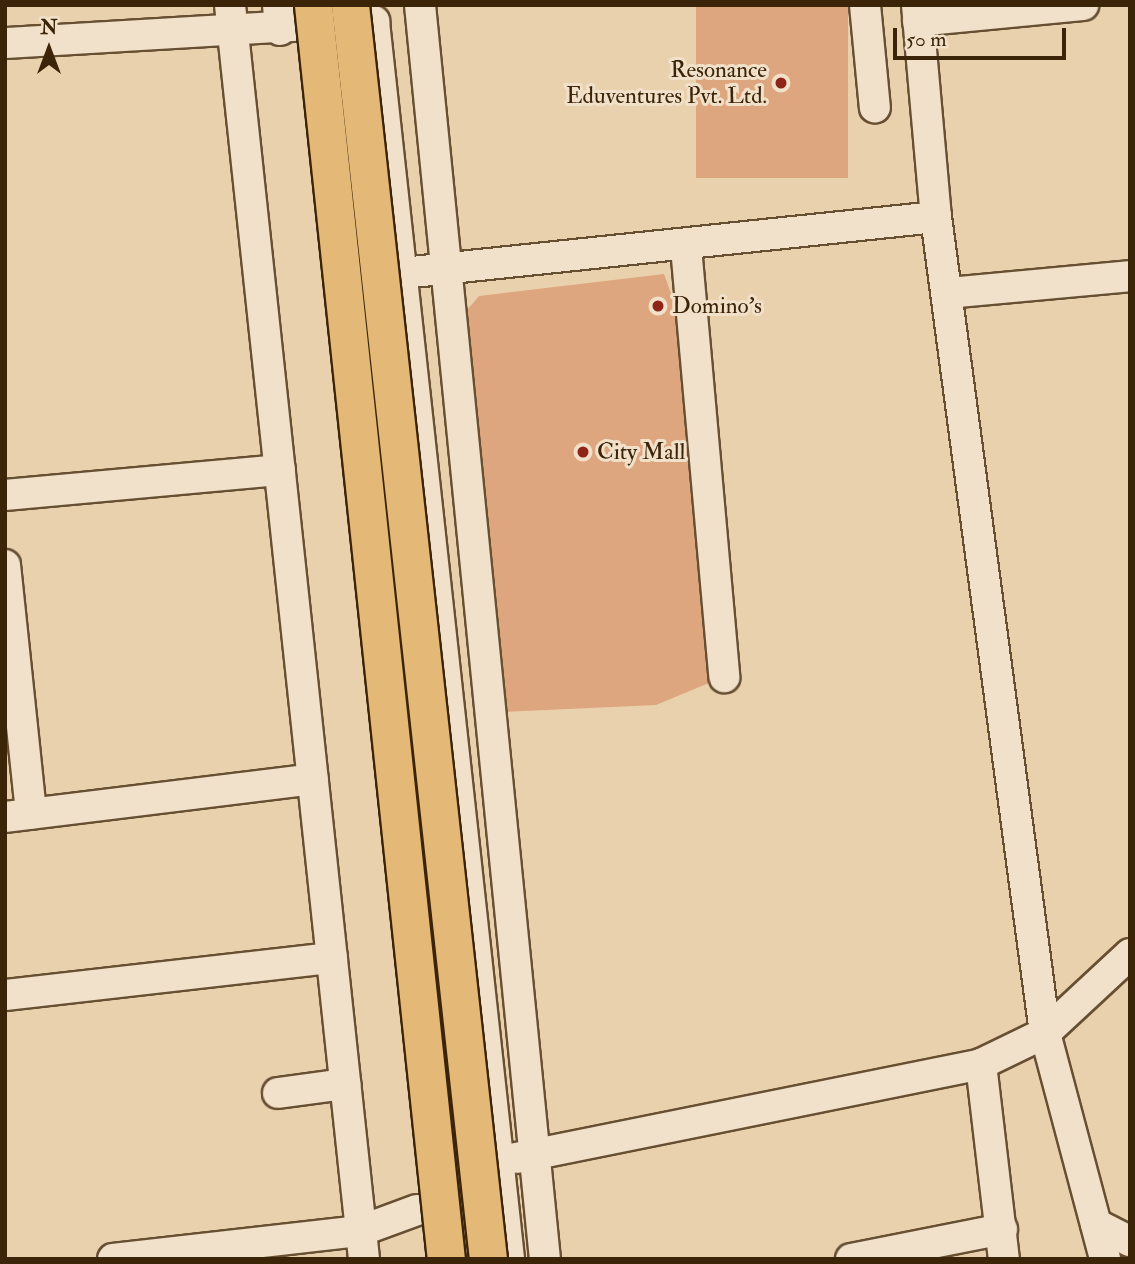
<!DOCTYPE html>
<html>
<head>
<meta charset="utf-8">
<style>
  body { margin:0 }
  #map { position:relative; width:1135px; height:1264px; overflow:hidden; background:#e9d1ae; font-family:"IM FELL Double Pica",serif }
  div>[style] { position:absolute }
  .building>* { inset:0; background:#dea67f; transform-origin:0 0 }
  .roads { filter:drop-shadow(2px 0 #674f32) drop-shadow(-2px 0 #674f32) drop-shadow(0 2px #674f32) drop-shadow(0 -2px #674f32) }
  .minor>* { height:30px; margin:-15px; padding:0 15px; transform-origin:15px; border-radius:15px; background:#f1e1ca }
  .bridges { filter:drop-shadow(2px 0 #3c2408) drop-shadow(-2px 0 #3c2408) drop-shadow(0 2px #3c2408) drop-shadow(0 -2px #3c2408) }
  .major-bridge>* { height:37px; margin:-18.5px; padding:0 18.5px; transform-origin:18.5px; border-radius:18.5px; background:#e4b877 }
  .dots>* { width:19px; height:19px; translate:-50% -50%; box-sizing:border-box; border:4px solid #f1e1ca; border-radius:50% }
  span { translate:-50% -50%; white-space:nowrap; text-align:center; line-height:1.15; -webkit-text-stroke:6px #f1e1ca; paint-order:stroke }
  .poi-label { font-size:23px; color:#3c2408 }
  .right { translate:-100% -50%; text-align:right }
  .left { translate:0 -50%; text-align:left }
  .frame { position:absolute; inset:0; border:7px solid #3c2408; pointer-events:none }
  .north { position:absolute; left:14px; top:14px; width:70px; height:70px; -webkit-text-stroke:5px #f1e1ca; paint-order:stroke; rotate:0deg; font-size:19px; font-weight:700; line-height:28px; text-align:center; color:#3c2408 }
  .north::after { content:''; display:block; margin:auto; width:24px; height:32px; background:#3c2408; clip-path:polygon(50% 0,100% 100%,50% 72%,0 100%) }
  .scale { position:absolute; left:893px; top:28px; width:173px; height:32px; box-sizing:border-box; border:4px solid #3c2408; border-top:0; padding-left:9px; font-size:21px; line-height:24px; white-space:nowrap; color:#3c2408; -webkit-text-stroke:5px #f1e1ca; paint-order:stroke }
</style>
</head>
<body>
<div id="map">
  <div class="building">
    <div style="left:696px;top:5px;width:152px;height:173px"></div>
    <div style="clip-path:polygon(664px 274px,681px 321px,709px 683px,656px 705px,502px 712px,461px 317px,479px 296px)"></div>
  </div>
  <div class="roads">
    <div class="minor">
      <div style="left:230px;top:5px;width:1261px;rotate:83.9deg"></div>
      <div style="left:278px;top:5px;width:25px;rotate:85deg"></div>
      <div style="left:420px;top:5px;width:1260px;rotate:84.31deg"></div>
      <div style="left:865px;top:5px;width:103px;rotate:84.5deg"></div>
      <div style="left:917px;top:5px;width:213px;rotate:84.9deg"></div>
      <div style="left:936px;top:217px;width:823px;rotate:82.39deg"></div>
      <div style="left:1045px;top:1033px;width:234px;rotate:75.1deg"></div>
      <div style="left:918px;top:21px;width:166px;rotate:-5.5deg"></div>
      <div style="left:374px;top:22px;width:1244px;rotate:83.77deg"></div>
      <div style="left:5px;top:43px;width:370px;rotate:-3.4deg"></div>
      <div style="left:686px;top:247px;width:432px;rotate:84.9deg"></div>
      <div style="left:403px;top:273px;width:536px;rotate:-6deg"></div>
      <div style="left:948px;top:293px;width:183px;rotate:-5.3deg"></div>
      <div style="left:5px;top:495px;width:276px;rotate:-5.2deg"></div>
      <div style="left:5px;top:565px;width:250px;rotate:84deg"></div>
      <div style="left:5px;top:817px;width:310px;rotate:-7deg"></div>
      <div style="left:5px;top:995px;width:329px;rotate:-6.5deg"></div>
      <div style="left:981px;top:1064px;width:196px;rotate:83.3deg"></div>
      <div style="left:278px;top:1093px;width:68px;rotate:-7.7deg"></div>
      <div style="left:516px;top:1158px;width:474px;rotate:-11.4deg"></div>
      <div style="left:981px;top:1064px;width:71px;rotate:-25.8deg"></div>
      <div style="left:1045px;top:1033px;width:116px;rotate:-42.9deg"></div>
      <div style="left:1096px;top:1224px;width:38px;rotate:27deg"></div>
      <div style="left:113px;top:1259px;width:249px;rotate:-6.5deg"></div>
      <div style="left:360px;top:1231px;width:61px;rotate:-20.2deg"></div>
      <div style="left:851px;top:1259px;width:154px;rotate:-11.2deg"></div>
    </div>
  </div>
  <div class="bridges">
    <div class="major-bridge">
      <div style="left:313px;top:5px;width:1261px;rotate:83.95deg"></div>
      <div style="left:350px;top:5px;width:1262px;rotate:83.72deg"></div>
    </div>
  </div>
  <div class="dots">
    <div style="left:781px;top:83px;background:#8f2418"></div>
    <div style="left:658px;top:306px;background:#8f2418"></div>
    <div style="left:583px;top:452px;background:#8f2418"></div>
  </div>
  <div class="poi-label">
    <span class="right" style="left:767px;top:83px">Resonance<br>Eduventures Pvt. Ltd.</span>
    <span class="left" style="left:672px;top:306px">Domino's</span>
    <span class="left" style="left:597px;top:452px">City Mall</span>
  </div>
  <div class="frame"></div>
  <div class="north">N</div>
  <div class="scale">50 m</div>
</div>
</body>
</html>
